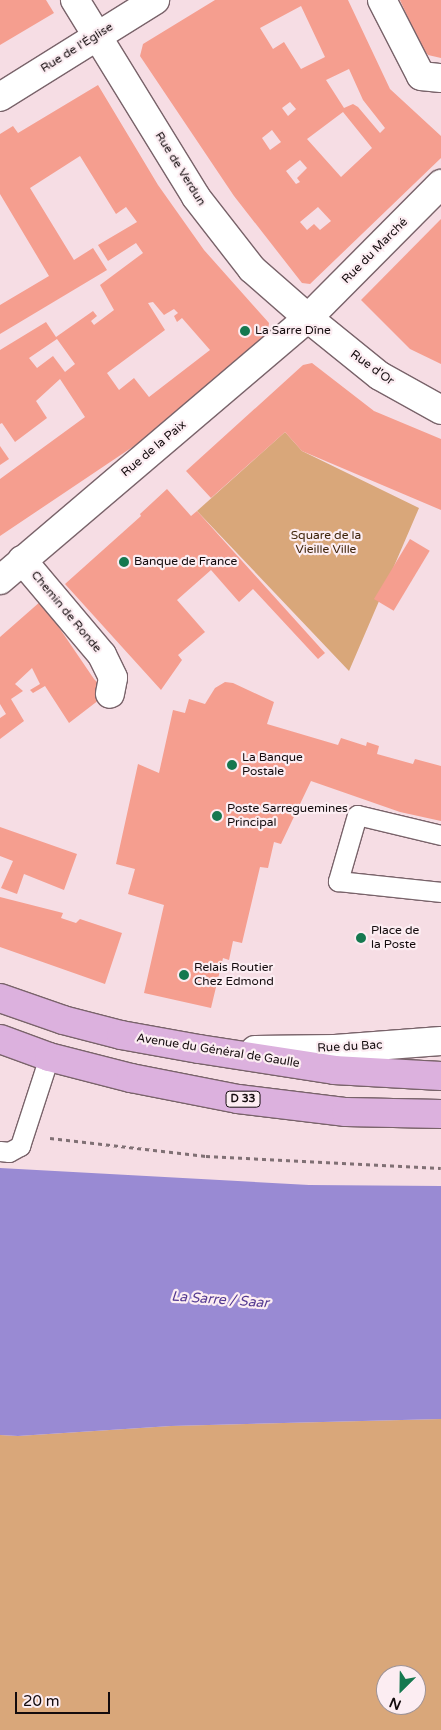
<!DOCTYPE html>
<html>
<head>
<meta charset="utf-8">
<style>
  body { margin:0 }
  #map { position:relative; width:441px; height:1730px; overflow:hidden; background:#f6dde4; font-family:"Varela Round",sans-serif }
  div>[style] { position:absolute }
  .green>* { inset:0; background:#d9a77a }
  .water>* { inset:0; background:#998ad3 }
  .building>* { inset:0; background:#f59e8f; transform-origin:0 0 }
  .path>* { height:3px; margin-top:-1.5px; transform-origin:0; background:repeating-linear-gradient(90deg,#807074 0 4px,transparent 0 8px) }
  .roads { filter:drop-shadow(1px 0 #79636a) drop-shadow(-1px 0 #79636a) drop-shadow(0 1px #79636a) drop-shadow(0 -1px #79636a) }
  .lane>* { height:19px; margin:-9.5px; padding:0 9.5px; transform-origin:9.5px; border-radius:9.5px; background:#fff }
  .street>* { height:28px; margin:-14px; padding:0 14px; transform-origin:14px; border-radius:14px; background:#fff }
  .primary>* { height:28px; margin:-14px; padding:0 14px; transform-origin:14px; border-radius:14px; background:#dcb1de }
  .dots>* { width:14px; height:14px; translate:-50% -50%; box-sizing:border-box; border:2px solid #fcedf2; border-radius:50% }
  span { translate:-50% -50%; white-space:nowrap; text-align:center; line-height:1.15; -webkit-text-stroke:4.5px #fcedf2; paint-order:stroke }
  .shield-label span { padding:1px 4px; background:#fcedf2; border:1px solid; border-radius:4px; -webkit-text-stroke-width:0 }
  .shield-label { font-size:11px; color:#130b0d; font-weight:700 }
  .street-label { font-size:12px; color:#130b0d }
  .poi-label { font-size:12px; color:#130b0d }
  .left { translate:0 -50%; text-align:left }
  .park-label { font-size:12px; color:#3f250b }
  .water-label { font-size:14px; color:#533991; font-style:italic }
  .north { position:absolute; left:376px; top:1665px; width:50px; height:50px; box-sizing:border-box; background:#fcedf2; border:1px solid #9f9396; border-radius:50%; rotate:203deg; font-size:14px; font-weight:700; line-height:20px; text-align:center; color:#130b0d }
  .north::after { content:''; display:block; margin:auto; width:18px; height:22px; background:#15784f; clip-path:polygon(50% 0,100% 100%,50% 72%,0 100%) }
  .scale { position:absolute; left:15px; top:1692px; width:95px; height:22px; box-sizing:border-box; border:2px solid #130b0d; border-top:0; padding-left:6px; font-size:15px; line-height:18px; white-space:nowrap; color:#130b0d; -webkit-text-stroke:4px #fcedf2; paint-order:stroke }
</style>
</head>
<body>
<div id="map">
  <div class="green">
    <div style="clip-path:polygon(285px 432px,302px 451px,419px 508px,349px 671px,197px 511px)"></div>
    <div style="clip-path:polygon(evenodd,441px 1419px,441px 1730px,0 1730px,0 1435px,18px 1436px,171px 1426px,441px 1419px,386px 1675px,416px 1675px,416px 1705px,386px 1705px,386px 1675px)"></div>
  </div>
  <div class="water">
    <div style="clip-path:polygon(0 1168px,309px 1185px,441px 1186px,441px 1419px,171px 1426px,18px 1436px,0 1435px)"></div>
  </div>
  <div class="building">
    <div style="clip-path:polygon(0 0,46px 0,54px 13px,0 45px)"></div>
    <div style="clip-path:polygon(evenodd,215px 0,348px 0,390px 89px,441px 136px,441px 158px,310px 284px,302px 283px,234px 196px,140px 56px,143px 44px,215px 0,301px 6px,325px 57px,301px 69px,284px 42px,273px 49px,260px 28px,301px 6px,215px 0,349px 69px,363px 100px,385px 128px,380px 133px,358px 107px,353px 104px,344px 108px,326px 80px,349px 69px,215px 0,290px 102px,296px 109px,288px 116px,282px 108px,290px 102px,215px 0,343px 112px,372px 148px,341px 177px,307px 139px,343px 112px,215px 0,272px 130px,281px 142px,270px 150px,262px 138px,272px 130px,215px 0,300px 160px,307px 168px,297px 178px,300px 182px,296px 184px,286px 171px,300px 160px,215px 0,318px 207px,331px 221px,320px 230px,314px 224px,307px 230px,300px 222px,318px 207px)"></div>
    <div style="clip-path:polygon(400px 0,441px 0,441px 58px,428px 55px,421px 47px)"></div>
    <div style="clip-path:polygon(evenodd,98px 85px,158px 185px,204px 250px,269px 323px,267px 337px,205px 392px,143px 440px,0 536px,0 479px,85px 417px,60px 379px,36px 401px,47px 418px,15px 442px,2px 423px,0 424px,0 350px,46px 322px,56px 337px,93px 311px,97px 316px,91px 321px,94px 325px,114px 310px,100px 285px,143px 253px,136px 243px,108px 261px,98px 245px,137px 222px,126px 207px,116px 214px,80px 156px,30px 188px,74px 260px,93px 248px,107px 270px,0 334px,0 305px,49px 276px,0 194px,0 134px,13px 126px,18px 133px,98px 85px,153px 302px,164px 315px,174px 309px,178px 313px,174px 316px,177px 322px,182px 318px,210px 350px,149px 397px,134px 378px,119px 390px,107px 373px,165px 330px,148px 303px,153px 302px,98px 85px,57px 339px,75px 364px,65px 372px,53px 356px,37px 368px,29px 358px,57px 339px)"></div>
    <div style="clip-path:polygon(441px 219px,441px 364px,410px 349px,361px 300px)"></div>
    <div style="clip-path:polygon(312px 363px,374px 411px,441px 439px,441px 510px,302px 451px,285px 432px,211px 498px,186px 471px,303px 365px)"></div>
    <div style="clip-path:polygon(0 446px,9px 459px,0 465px)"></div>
    <div style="clip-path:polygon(167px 489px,191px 516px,197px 511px,325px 653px,318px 659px,253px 589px,239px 602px,211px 570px,177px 600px,205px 632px,178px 655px,182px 660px,161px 690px,65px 584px,141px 516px,140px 514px)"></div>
    <div style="left:410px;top:539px;width:23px;height:70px;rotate:31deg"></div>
    <div style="clip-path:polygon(41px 601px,94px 679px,108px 693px,69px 723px,45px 686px,33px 693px,30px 690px,40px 684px,32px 668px,15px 684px,23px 691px,11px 699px,24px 721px,0 739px,0 718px,6px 714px,0 704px,0 637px)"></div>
    <div style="clip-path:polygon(225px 682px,233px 683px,274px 702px,267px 724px,338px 745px,341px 738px,366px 746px,367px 742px,379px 746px,377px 754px,413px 764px,415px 759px,441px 766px,441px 821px,400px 812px,311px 781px,281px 844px,274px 842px,268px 868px,260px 867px,242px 943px,233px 941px,229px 960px,223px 958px,211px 1008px,144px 993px,164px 905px,128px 894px,135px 869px,116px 864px,138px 764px,159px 773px,173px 710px,185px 713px,189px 699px,205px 704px,215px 688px)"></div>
    <div style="clip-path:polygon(0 827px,77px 854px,64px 890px,24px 874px,17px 894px,1px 888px,13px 861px,0 856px)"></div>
    <div style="clip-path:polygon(0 897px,63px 913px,61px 918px,76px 923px,80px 919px,122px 933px,105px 984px,0 947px)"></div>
  </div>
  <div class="path">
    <div style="left:50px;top:1138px;width:157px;rotate:6.6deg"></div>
    <div style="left:206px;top:1156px;width:235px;rotate:2.9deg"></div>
  </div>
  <div class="roads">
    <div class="lane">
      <div style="left:441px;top:835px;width:86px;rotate:-166.6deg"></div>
      <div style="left:357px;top:815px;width:69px;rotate:106.1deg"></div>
      <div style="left:338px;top:881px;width:104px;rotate:6.1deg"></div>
      <div style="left:0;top:1151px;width:9px;rotate:6deg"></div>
      <div style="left:9px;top:1152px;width:13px;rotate:-29deg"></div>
      <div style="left:20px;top:1146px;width:94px;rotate:-72deg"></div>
    </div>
    <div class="street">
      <div style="left:75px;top:0;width:231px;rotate:58.4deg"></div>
      <div style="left:196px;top:197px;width:91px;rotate:52.1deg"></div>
      <div style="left:252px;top:269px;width:74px;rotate:41.2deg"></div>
      <div style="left:308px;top:318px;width:92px;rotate:38.9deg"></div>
      <div style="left:380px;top:376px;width:70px;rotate:29.1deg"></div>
      <div style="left:382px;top:0;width:85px;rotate:62.8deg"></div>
      <div style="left:421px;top:76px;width:20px;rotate:6deg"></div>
      <div style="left:0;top:97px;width:183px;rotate:-32deg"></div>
      <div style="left:22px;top:560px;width:124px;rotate:49.9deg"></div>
      <div style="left:102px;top:655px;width:25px;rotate:64deg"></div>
      <div style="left:113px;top:678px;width:16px;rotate:101deg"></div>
      <div style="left:0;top:580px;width:404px;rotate:-40.4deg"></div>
      <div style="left:308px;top:318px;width:189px;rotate:-45.2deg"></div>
      <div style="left:255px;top:1050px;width:80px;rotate:-0.7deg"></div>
      <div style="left:335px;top:1049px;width:106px;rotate:-4.3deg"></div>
    </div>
    <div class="primary">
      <div style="left:0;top:998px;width:67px;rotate:19.2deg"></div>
      <div style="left:63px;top:1020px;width:60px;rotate:14.5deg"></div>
      <div style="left:121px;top:1035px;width:79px;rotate:10.2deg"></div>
      <div style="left:199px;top:1049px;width:137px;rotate:8.8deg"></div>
      <div style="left:334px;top:1070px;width:107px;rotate:3.2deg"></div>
      <div style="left:0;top:1039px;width:52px;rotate:20.2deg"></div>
      <div style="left:49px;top:1057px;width:85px;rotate:14.4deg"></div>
      <div style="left:131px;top:1078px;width:109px;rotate:11.1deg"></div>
      <div style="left:238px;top:1099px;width:109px;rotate:6.9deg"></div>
      <div style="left:346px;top:1112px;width:95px;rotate:1.2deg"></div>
    </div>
  </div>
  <div class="dots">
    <div style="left:245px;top:331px;background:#15784f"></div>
    <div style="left:124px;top:562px;background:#15784f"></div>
    <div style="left:232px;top:765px;background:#15784f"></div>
    <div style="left:217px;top:816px;background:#15784f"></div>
    <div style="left:361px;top:938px;background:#15784f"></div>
    <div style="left:184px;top:975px;background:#15784f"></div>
  </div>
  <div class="shield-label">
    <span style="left:243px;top:1099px">D 33</span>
  </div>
  <div class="street-label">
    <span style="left:77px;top:48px;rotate:-32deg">Rue de l'Église</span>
    <span style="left:180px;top:169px;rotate:58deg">Rue de Verdun</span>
    <span style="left:375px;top:251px;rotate:-45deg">Rue du Marché</span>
    <span style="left:372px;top:368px;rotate:36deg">Rue d'Or</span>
    <span style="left:154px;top:449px;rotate:-40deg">Rue de la Paix</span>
    <span style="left:66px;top:612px;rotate:50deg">Chemin de Ronde</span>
    <span style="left:350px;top:1047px;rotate:-3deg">Rue du Bac</span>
    <span style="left:218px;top:1051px;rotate:9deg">Avenue du Général de Gaulle</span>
  </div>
  <div class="poi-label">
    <span class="left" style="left:255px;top:331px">La Sarre Dîne</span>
    <span class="left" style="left:134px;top:562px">Banque de France</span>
    <span class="left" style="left:242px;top:765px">La Banque<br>Postale</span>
    <span class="left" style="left:227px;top:816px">Poste Sarreguemines<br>Principal</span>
    <span class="left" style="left:371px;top:938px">Place de<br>la Poste</span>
    <span class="left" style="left:194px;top:975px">Relais Routier<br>Chez Edmond</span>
  </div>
  <div class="park-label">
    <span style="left:326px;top:543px">Square de la<br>Vieille Ville</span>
  </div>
  <div class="water-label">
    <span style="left:220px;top:1300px;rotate:4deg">La Sarre / Saar</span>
  </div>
  <div class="north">N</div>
  <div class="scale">20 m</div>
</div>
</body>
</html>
